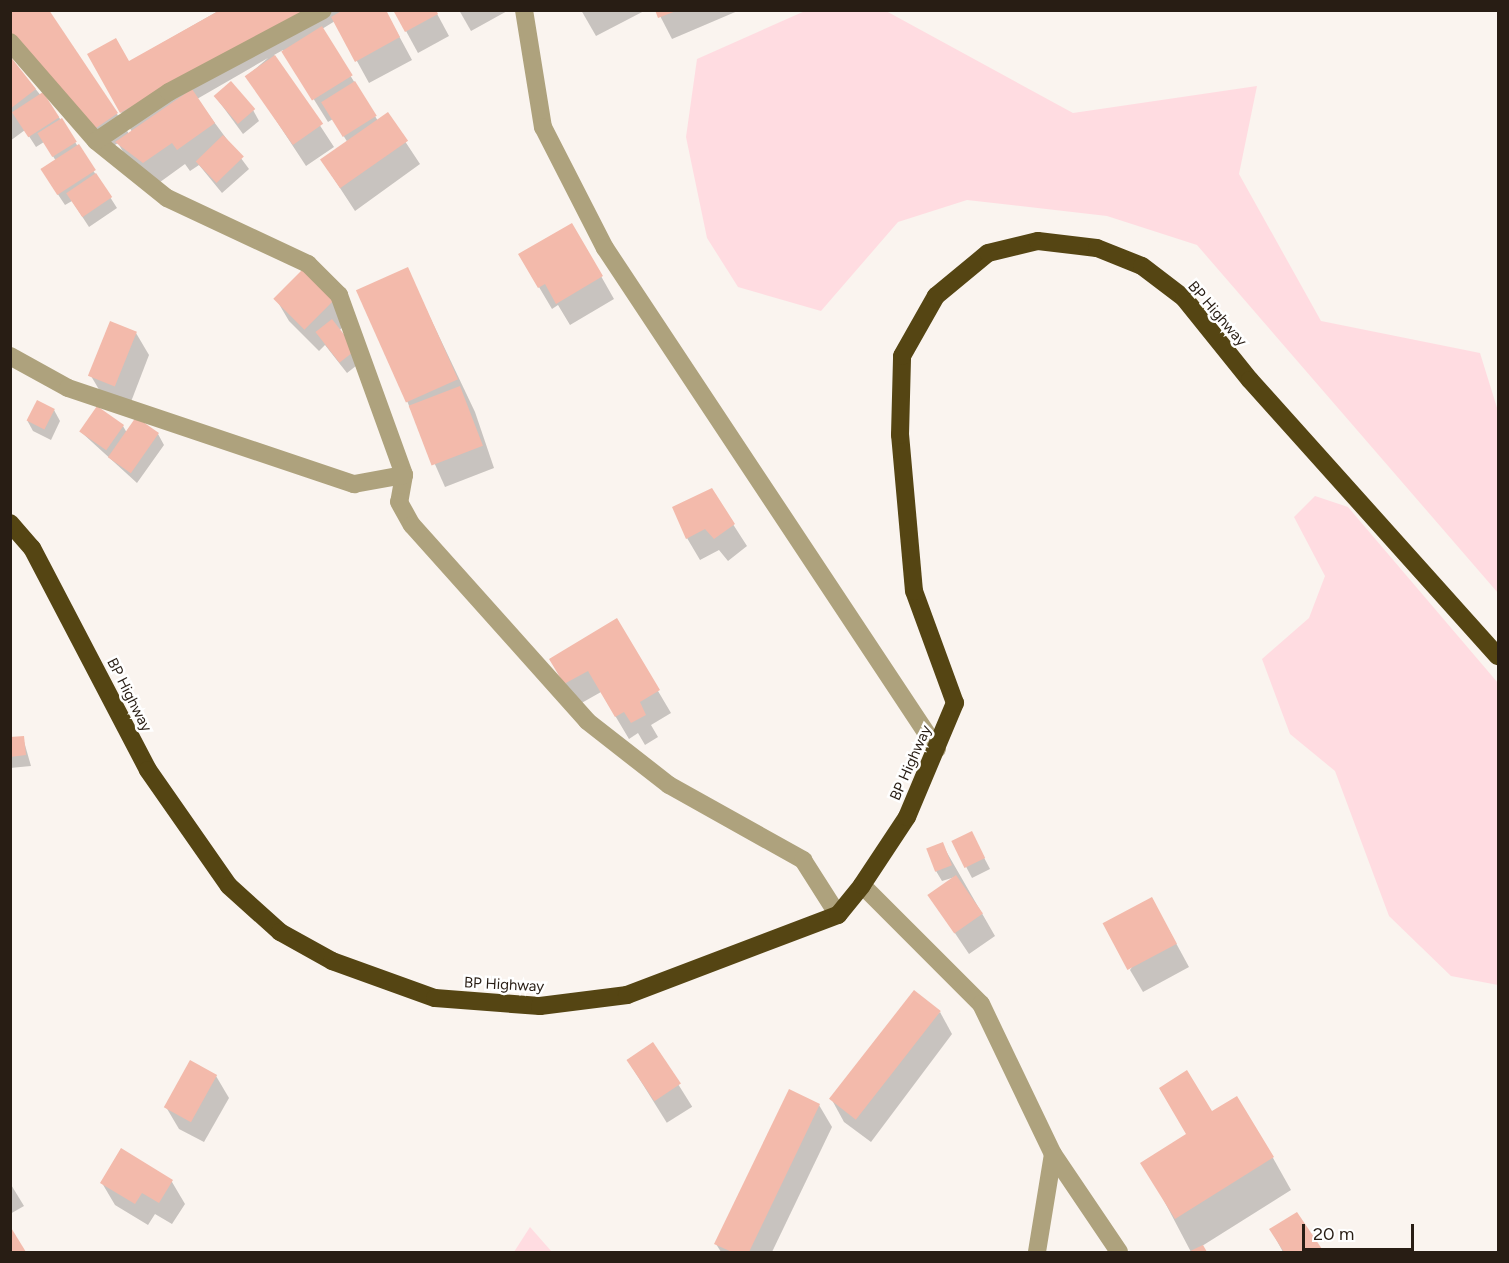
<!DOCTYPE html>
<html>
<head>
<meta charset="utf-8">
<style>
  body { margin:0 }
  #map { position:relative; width:1509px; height:1263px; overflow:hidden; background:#faf4ef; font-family:Figtree,sans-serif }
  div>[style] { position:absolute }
  .green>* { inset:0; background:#ffdce1 }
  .shadow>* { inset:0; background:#0003; transform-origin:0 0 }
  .building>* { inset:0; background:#f3baab; transform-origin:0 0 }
  .lane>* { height:18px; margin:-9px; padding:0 9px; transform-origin:9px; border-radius:9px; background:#aea27d }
  .street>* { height:18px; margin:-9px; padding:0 9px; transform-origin:9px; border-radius:9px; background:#aea27d }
  .highway>* { height:18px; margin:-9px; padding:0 9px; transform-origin:9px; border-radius:9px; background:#554513 }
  span { translate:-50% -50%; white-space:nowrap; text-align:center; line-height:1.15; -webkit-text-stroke:5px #fff; paint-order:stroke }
  .street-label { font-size:15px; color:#281d14 }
  .frame { position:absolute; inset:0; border:12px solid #281d14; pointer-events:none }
  .scale { position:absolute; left:1302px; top:1224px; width:112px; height:27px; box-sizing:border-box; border:3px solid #281d14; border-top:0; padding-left:8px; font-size:18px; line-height:21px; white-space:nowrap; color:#281d14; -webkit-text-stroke:4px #fff; paint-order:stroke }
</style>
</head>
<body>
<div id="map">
  <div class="green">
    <div style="clip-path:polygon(805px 11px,886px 11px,1073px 113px,1257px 86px,1239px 174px,1321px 321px,1480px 353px,1498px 411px,1498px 593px,1197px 245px,1107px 216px,967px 200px,898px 222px,821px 311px,738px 287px,707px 238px,686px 137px,697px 59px)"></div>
    <div style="clip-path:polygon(1315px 496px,1348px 507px,1498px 683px,1498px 985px,1451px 976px,1389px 916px,1335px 771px,1290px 734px,1262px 659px,1309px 618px,1325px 576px,1294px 517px)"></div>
    <div style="clip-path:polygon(530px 1227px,552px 1252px,514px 1252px)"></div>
  </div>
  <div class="shadow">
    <div style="clip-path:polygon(220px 10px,385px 10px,412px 60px,369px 83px,335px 21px,322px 29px,378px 121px,387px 114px,420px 164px,355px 211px,323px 162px,348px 143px,333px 119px,328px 122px,283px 50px,274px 55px,334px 147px,306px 166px,247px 76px,268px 58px,197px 99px,249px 169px,222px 193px,199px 165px,190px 171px,185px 164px,156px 185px,130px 164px,118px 143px,106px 151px,10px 40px,117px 114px,129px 134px,132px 132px,121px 112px,129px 62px)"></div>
    <div style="clip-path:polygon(435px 10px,449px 36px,418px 53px,406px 31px)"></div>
    <div style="clip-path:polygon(459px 10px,509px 10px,471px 31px)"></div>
    <div style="clip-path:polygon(581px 10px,646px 10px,596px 36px)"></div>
    <div style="clip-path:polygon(657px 10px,740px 10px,672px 39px)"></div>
    <div style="clip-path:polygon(10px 58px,61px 120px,117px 208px,89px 227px,72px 201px,65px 205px,49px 181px,56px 161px,44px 142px,36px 147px,25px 130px,10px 141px)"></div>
    <div style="clip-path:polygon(215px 96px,253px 110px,259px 121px,243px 134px)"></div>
    <div style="clip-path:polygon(572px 225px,614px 299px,570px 325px,558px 305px,552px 309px,520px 255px)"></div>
    <div style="clip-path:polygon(407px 269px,475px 412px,494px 468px,445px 487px,407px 401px)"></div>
    <div style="clip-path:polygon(276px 299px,333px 301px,346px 323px,339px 331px,361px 362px,347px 373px,325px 345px,319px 351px,289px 321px)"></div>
    <div style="clip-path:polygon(136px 333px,149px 355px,129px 407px,104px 398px,91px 376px)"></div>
    <div style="clip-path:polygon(54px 410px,60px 421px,51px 440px,33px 431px,27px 420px)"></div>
    <div style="clip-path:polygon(123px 426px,127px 433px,158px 434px,164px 445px,137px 483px,81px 432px)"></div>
    <div style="clip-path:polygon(711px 490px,747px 546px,728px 561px,719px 550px,700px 560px,687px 538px)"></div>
    <div style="clip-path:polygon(616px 620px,671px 713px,651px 725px,658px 737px,645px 745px,638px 733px,629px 739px,601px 692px,578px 705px,551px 659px)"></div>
    <div style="clip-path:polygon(23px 738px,31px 766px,10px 768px,10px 739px)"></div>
    <div style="clip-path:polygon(953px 842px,977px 844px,990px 869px,972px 878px)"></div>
    <div style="clip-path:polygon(942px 844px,995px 936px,969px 954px,930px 896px,955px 877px,942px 881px,936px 871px)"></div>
    <div style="clip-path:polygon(1164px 921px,1189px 967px,1143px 992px,1130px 970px)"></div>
    <div style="clip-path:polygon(940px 1012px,952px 1034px,871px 1142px,844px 1122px,832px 1100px)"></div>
    <div style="left:653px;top:1044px;width:74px;height:30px;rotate:58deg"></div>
    <div style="clip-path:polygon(216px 1076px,229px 1098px,204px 1142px,179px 1129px,166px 1107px)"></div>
    <div style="clip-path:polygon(819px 1105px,832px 1127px,772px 1252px,721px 1252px,716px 1244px)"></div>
    <div style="clip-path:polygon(1211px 1113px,1273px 1158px,1291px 1190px,1202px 1246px,1206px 1252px,1191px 1252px,1161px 1195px,1188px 1135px)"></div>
    <div style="clip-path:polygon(172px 1182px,185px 1204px,172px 1224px,155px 1214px,148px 1225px,115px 1205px,102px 1183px)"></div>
    <div style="clip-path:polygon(10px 1183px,24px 1206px,10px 1214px)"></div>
    <div style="clip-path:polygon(1297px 1214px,1322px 1252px,1283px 1252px,1271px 1230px)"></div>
  </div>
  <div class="building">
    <div style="clip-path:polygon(10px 10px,49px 10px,118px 113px,93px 130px,10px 35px)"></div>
    <div style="clip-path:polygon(220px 10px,306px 10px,120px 113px,87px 54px,116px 38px,129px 61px)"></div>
    <div style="clip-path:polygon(343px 10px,386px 10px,400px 37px,355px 62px,331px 17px)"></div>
    <div style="clip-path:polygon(393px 10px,436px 10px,438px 14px,405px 32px)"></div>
    <div style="clip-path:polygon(655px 10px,676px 10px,676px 11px,658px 18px)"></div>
    <div style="left:322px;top:26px;width:58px;height:48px;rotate:58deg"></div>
    <div style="left:275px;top:55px;width:84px;height:37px;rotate:55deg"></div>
    <div style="clip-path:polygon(10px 56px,36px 89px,10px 109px)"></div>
    <div style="left:231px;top:81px;width:37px;height:23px;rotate:49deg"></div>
    <div style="left:355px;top:81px;width:41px;height:40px;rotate:58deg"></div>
    <div style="clip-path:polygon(192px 89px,215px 123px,177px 150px,172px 143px,143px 163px,115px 142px)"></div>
    <div style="left:43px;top:92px;width:30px;height:37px;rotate:57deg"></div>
    <div style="left:388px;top:112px;width:35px;height:83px;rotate:55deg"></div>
    <div style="left:62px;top:118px;width:28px;height:29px;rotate:58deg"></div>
    <div style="left:223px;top:135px;width:30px;height:38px;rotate:46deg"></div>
    <div style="left:79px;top:144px;width:31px;height:46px;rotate:57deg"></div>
    <div style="left:96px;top:173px;width:29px;height:36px;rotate:56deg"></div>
    <div style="clip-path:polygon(572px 223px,603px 276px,556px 304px,545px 284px,538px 288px,518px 254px)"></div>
    <div style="left:408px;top:267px;width:123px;height:57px;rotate:66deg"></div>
    <div style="left:303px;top:269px;width:44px;height:42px;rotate:45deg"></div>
    <div style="left:332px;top:319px;width:39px;height:21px;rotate:52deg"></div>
    <div style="left:110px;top:321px;width:29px;height:59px;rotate:22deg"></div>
    <div style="left:460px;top:386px;width:64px;height:55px;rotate:69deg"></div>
    <div style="left:37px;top:400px;width:20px;height:23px;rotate:27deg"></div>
    <div style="left:97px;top:406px;width:33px;height:31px;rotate:35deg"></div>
    <div style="left:136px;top:417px;width:28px;height:49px;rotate:35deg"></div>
    <div style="clip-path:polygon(712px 488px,735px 524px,714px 539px,705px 529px,686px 539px,672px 507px)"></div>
    <div style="clip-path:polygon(617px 618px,660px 690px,640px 702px,646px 715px,631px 723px,624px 712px,615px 717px,588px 671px,564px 684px,549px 659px)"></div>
    <div style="clip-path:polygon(24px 736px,26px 755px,10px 757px,10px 737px)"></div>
    <div style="left:972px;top:831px;width:30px;height:23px;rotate:64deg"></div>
    <div style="left:943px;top:842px;width:25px;height:18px;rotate:69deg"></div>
    <div style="left:956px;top:875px;width:47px;height:35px;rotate:55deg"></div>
    <div style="left:1152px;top:897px;width:53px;height:56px;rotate:62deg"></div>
    <div style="left:914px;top:990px;width:34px;height:138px;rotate:38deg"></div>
    <div style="left:653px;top:1042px;width:50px;height:32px;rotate:56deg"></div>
    <div style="left:190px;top:1060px;width:31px;height:54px;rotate:29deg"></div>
    <div style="clip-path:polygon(1187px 1070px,1212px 1111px,1237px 1096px,1274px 1157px,1175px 1219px,1140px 1163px,1186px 1134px,1159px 1088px)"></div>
    <div style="clip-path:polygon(789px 1089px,820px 1104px,749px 1252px,732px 1252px,714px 1244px)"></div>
    <div style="clip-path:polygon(121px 1148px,173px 1180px,159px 1203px,142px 1193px,135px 1204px,100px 1183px)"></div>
    <div style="clip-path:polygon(1297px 1212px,1324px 1252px,1284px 1252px,1269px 1229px)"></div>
    <div style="clip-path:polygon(10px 1226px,26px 1252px,10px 1252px)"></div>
    <div style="clip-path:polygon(1203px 1245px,1207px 1252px,1188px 1252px)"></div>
  </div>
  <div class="lane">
    <div style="left:524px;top:10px;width:119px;rotate:80.8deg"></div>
    <div style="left:543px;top:127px;width:136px;rotate:62.9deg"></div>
    <div style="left:605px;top:248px;width:601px;rotate:56.47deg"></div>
    <div style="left:10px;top:42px;width:131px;rotate:49deg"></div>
    <div style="left:96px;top:141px;width:91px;rotate:38.8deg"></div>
    <div style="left:167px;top:198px;width:156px;rotate:25.1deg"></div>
    <div style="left:308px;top:264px;width:44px;rotate:45deg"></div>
    <div style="left:339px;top:295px;width:191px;rotate:70.1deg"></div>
    <div style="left:404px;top:475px;width:27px;rotate:100deg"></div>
    <div style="left:399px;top:502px;width:26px;rotate:61deg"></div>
    <div style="left:412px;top:525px;width:263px;rotate:48.2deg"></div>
    <div style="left:587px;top:721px;width:104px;rotate:38deg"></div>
    <div style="left:669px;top:785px;width:154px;rotate:29.2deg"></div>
    <div style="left:803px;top:860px;width:65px;rotate:57.5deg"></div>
    <div style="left:96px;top:141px;width:88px;rotate:-33.9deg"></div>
    <div style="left:169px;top:92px;width:174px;rotate:-28deg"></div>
  </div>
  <div class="street">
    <div style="left:10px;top:356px;width:66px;rotate:28.9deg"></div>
    <div style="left:68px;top:388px;width:302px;rotate:18.6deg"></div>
    <div style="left:354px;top:484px;width:51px;rotate:-10.2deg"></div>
    <div style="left:862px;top:885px;width:168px;rotate:45deg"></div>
    <div style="left:981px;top:1004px;width:166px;rotate:64.4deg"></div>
    <div style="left:1053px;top:1154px;width:99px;rotate:99.3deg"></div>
    <div style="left:1053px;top:1154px;width:118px;rotate:56deg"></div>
  </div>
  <div class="highway">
    <div style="left:10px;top:523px;width:33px;rotate:49deg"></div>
    <div style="left:32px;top:548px;width:250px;rotate:62.4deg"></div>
    <div style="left:148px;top:770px;width:141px;rotate:55.1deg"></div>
    <div style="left:229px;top:886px;width:69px;rotate:42deg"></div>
    <div style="left:280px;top:932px;width:60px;rotate:29.1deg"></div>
    <div style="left:332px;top:961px;width:109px;rotate:19.8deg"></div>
    <div style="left:435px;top:998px;width:105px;rotate:4.4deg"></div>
    <div style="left:540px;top:1006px;width:88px;rotate:-7.2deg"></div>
    <div style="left:627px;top:995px;width:226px;rotate:-20.8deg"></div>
    <div style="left:838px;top:915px;width:38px;rotate:-51deg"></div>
    <div style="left:862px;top:885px;width:82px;rotate:-56.5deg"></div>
    <div style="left:907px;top:817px;width:124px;rotate:-67.2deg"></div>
    <div style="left:955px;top:703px;width:119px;rotate:-110.1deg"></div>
    <div style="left:914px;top:591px;width:157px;rotate:-95.1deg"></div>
    <div style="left:900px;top:435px;width:79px;rotate:-88.5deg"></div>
    <div style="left:902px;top:356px;width:69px;rotate:-60.5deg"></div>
    <div style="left:936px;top:296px;width:67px;rotate:-39.6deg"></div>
    <div style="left:988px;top:253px;width:51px;rotate:-13.5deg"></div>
    <div style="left:1038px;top:241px;width:59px;rotate:6.8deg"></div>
    <div style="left:1097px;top:248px;width:48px;rotate:21.8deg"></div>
    <div style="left:1142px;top:266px;width:53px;rotate:37.3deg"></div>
    <div style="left:1184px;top:298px;width:105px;rotate:51.2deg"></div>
    <div style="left:1250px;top:380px;width:371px;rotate:48.1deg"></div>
  </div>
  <div class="street-label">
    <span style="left:1217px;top:314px;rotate:49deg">BP Highway</span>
    <span style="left:129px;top:695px;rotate:63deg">BP Highway</span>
    <span style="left:911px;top:763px;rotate:-66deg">BP Highway</span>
    <span style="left:504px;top:985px;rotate:3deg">BP Highway</span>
  </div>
  <div class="frame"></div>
  <div class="scale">20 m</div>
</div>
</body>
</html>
